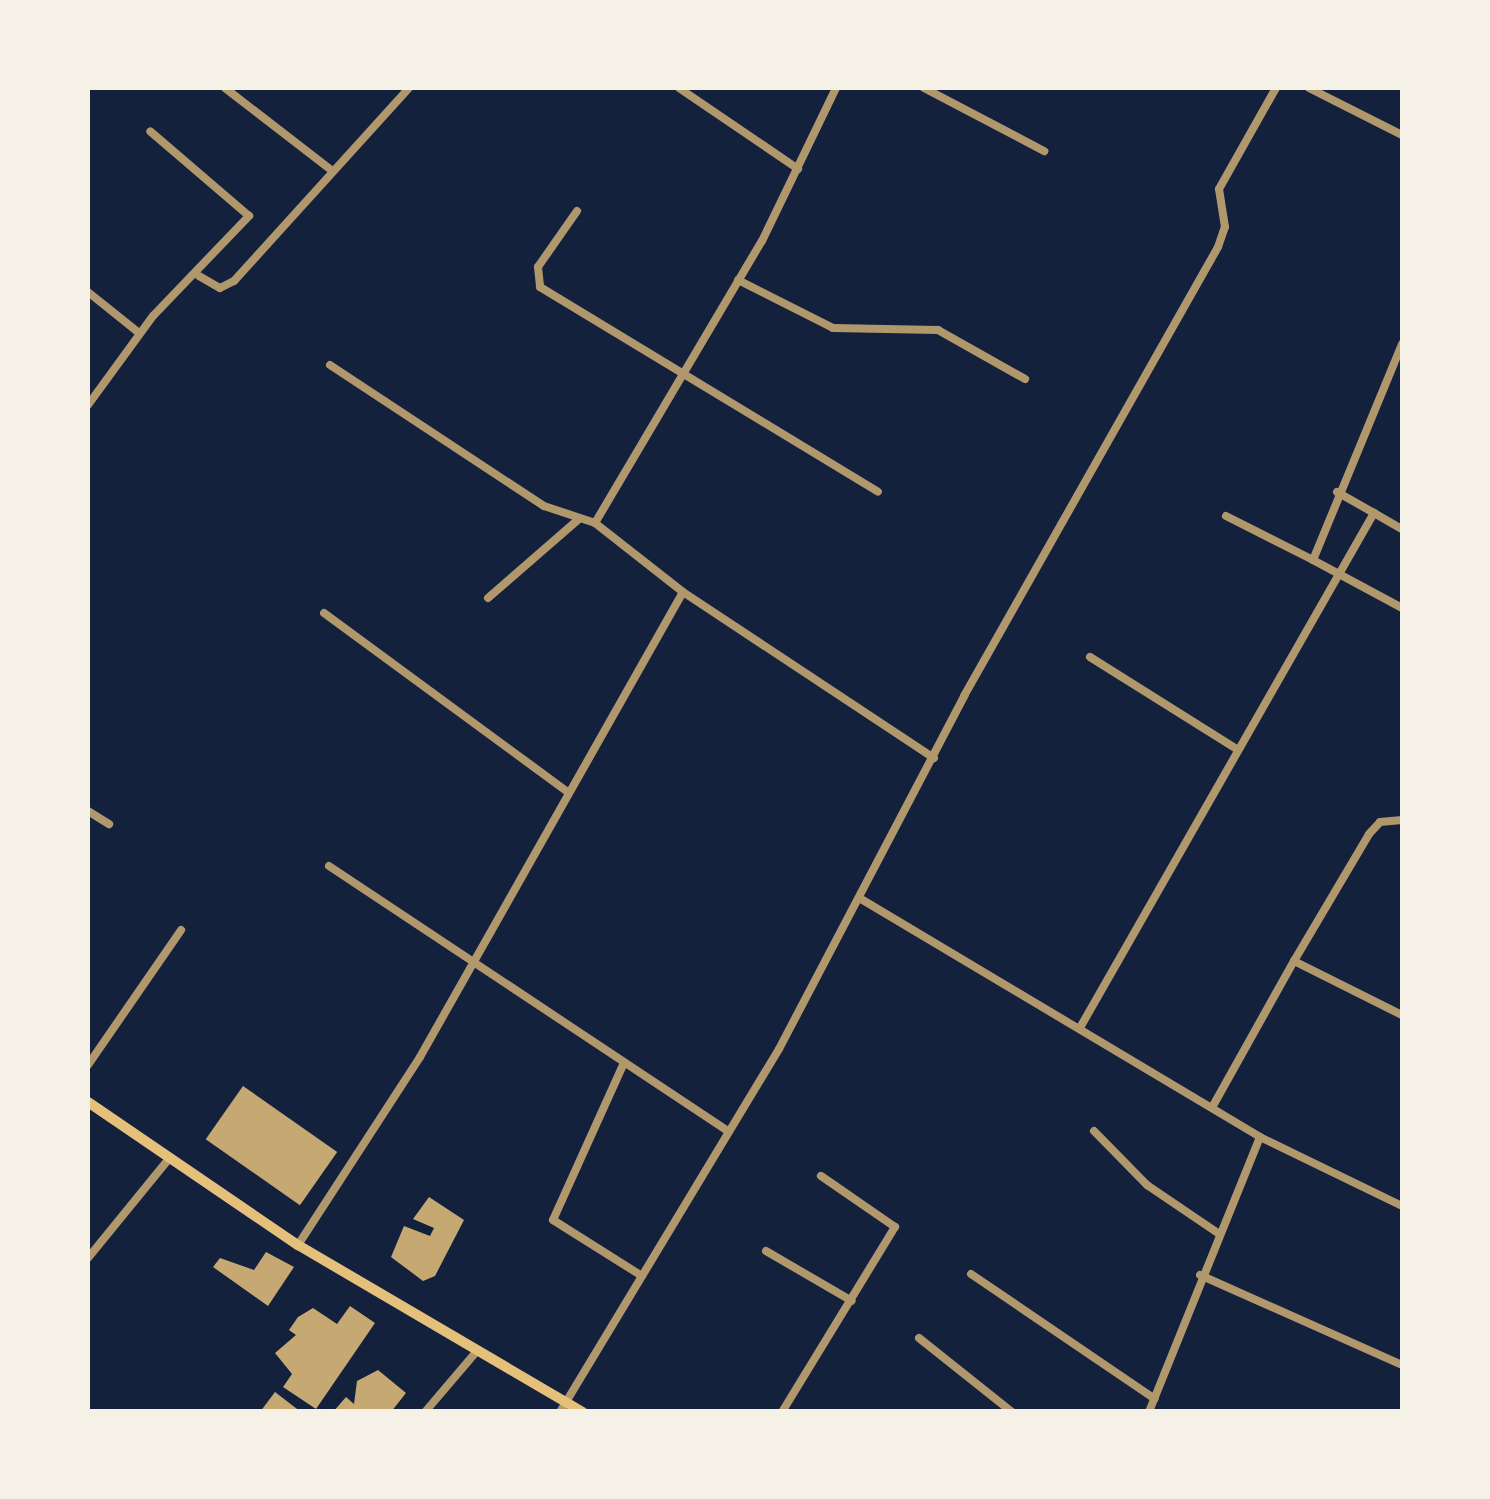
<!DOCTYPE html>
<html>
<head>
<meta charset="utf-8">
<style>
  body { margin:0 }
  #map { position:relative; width:1490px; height:1499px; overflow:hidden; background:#14213d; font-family:"PT Sans",sans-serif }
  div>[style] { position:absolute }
  .building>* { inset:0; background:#c6a872; transform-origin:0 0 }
  .minor>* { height:8px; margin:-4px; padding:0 4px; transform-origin:4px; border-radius:4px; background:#b1986c }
  .secondary>* { height:10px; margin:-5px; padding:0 5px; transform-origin:5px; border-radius:5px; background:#e5c07b }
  span { translate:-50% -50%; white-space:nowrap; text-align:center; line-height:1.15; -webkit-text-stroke:8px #f6f1e7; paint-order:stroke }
  .frame { position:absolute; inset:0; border:90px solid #f6f1e7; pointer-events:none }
</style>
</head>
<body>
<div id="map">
  <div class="building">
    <div style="left:243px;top:1086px;width:115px;height:65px;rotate:35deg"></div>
    <div style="clip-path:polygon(429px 1197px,464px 1220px,435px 1276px,423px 1281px,391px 1257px,404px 1226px,430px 1236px,434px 1228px,413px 1219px)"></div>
    <div style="clip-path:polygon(266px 1252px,294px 1267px,268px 1306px,213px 1267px,220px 1258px,254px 1270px)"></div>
    <div style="clip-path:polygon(350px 1306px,375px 1323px,316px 1409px,283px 1387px,292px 1374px,275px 1353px,296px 1335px,289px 1330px,298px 1317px,313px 1308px,337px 1324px)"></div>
    <div style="clip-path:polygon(378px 1370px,406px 1393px,391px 1412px,333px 1412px,346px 1397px,354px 1404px,357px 1381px)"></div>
    <div style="clip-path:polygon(275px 1392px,301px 1412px,260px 1412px)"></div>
  </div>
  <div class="minor">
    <div style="left:225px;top:88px;width:134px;rotate:37.7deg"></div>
    <div style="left:679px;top:88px;width:144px;rotate:34.2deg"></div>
    <div style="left:924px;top:88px;width:136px;rotate:27.7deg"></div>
    <div style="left:1309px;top:88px;width:104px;rotate:26.8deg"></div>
    <div style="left:577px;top:211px;width:68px;rotate:124.9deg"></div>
    <div style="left:538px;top:267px;width:20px;rotate:84deg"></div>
    <div style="left:540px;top:287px;width:395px;rotate:31.2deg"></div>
    <div style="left:199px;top:276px;width:24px;rotate:30deg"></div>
    <div style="left:220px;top:288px;width:16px;rotate:-27deg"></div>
    <div style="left:234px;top:281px;width:261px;rotate:-47.8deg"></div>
    <div style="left:738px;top:280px;width:106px;rotate:26.8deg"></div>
    <div style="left:833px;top:328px;width:105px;rotate:1.1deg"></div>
    <div style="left:938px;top:330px;width:100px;rotate:29.4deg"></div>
    <div style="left:88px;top:292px;width:65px;rotate:38.8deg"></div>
    <div style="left:330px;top:365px;width:256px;rotate:33.4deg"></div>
    <div style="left:544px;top:506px;width:54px;rotate:18.4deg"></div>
    <div style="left:88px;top:405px;width:110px;rotate:-53.9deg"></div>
    <div style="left:153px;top:316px;width:139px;rotate:-46.2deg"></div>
    <div style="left:249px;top:216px;width:130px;rotate:-139.4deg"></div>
    <div style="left:1337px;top:492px;width:43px;rotate:29.6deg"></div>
    <div style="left:1226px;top:516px;width:97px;rotate:26.8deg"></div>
    <div style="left:1313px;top:560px;width:234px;rotate:-67.6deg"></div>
    <div style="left:1313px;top:560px;width:101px;rotate:28.3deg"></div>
    <div style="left:683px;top:592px;width:301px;rotate:33.5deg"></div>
    <div style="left:488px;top:598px;width:121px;rotate:-41deg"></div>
    <div style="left:324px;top:613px;width:303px;rotate:36.3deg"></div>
    <div style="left:1090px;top:657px;width:171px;rotate:32.1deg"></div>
    <div style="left:88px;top:811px;width:25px;rotate:32deg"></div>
    <div style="left:329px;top:866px;width:480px;rotate:33.6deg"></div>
    <div style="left:861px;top:899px;width:465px;rotate:30.8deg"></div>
    <div style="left:1260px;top:1137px;width:297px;rotate:112deg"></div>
    <div style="left:1294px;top:961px;width:147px;rotate:-59.4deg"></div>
    <div style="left:1369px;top:834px;width:16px;rotate:-47deg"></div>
    <div style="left:1380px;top:822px;width:22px;rotate:-5deg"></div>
    <div style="left:1081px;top:1026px;width:591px;rotate:-60.27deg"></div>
    <div style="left:1374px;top:513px;width:32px;rotate:30deg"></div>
    <div style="left:88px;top:1065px;width:164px;rotate:-55.4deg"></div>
    <div style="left:623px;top:1065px;width:170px;rotate:114.3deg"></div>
    <div style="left:553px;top:1220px;width:105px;rotate:32.2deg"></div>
    <div style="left:1214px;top:1104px;width:164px;rotate:-60.8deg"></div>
    <div style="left:1294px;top:961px;width:121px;rotate:26.6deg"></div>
    <div style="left:1094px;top:1131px;width:76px;rotate:45.5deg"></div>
    <div style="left:1147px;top:1185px;width:86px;rotate:34.1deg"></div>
    <div style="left:1260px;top:1137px;width:158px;rotate:25.9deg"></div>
    <div style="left:298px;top:1245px;width:224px;rotate:-57deg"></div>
    <div style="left:420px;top:1057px;width:534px;rotate:-60.51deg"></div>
    <div style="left:683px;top:592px;width:112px;rotate:-141.9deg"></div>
    <div style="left:595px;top:523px;width:328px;rotate:-59.4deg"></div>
    <div style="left:762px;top:241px;width:170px;rotate:-64.2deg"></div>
    <div style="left:766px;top:1251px;width:99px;rotate:30.2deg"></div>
    <div style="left:88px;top:1258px;width:125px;rotate:-50.8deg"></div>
    <div style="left:971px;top:1274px;width:222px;rotate:34.2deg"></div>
    <div style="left:1200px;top:1275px;width:221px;rotate:24deg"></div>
    <div style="left:919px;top:1338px;width:119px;rotate:38.5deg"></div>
    <div style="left:425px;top:1412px;width:80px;rotate:-49.6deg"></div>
    <div style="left:560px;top:1412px;width:424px;rotate:-58.9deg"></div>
    <div style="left:779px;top:1049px;width:399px;rotate:-62.3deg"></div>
    <div style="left:964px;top:696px;width:516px;rotate:-60.5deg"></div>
    <div style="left:1218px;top:247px;width:21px;rotate:-71deg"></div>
    <div style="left:1225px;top:227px;width:38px;rotate:-99deg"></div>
    <div style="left:1219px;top:189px;width:116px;rotate:-60.6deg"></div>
    <div style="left:782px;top:1412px;width:217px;rotate:-58.6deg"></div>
    <div style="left:895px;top:1227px;width:90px;rotate:-145.4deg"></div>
  </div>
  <div class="secondary">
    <div style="left:88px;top:1102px;width:254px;rotate:34.3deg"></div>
    <div style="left:298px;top:1245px;width:330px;rotate:30.4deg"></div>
  </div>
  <div class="frame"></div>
</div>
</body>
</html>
